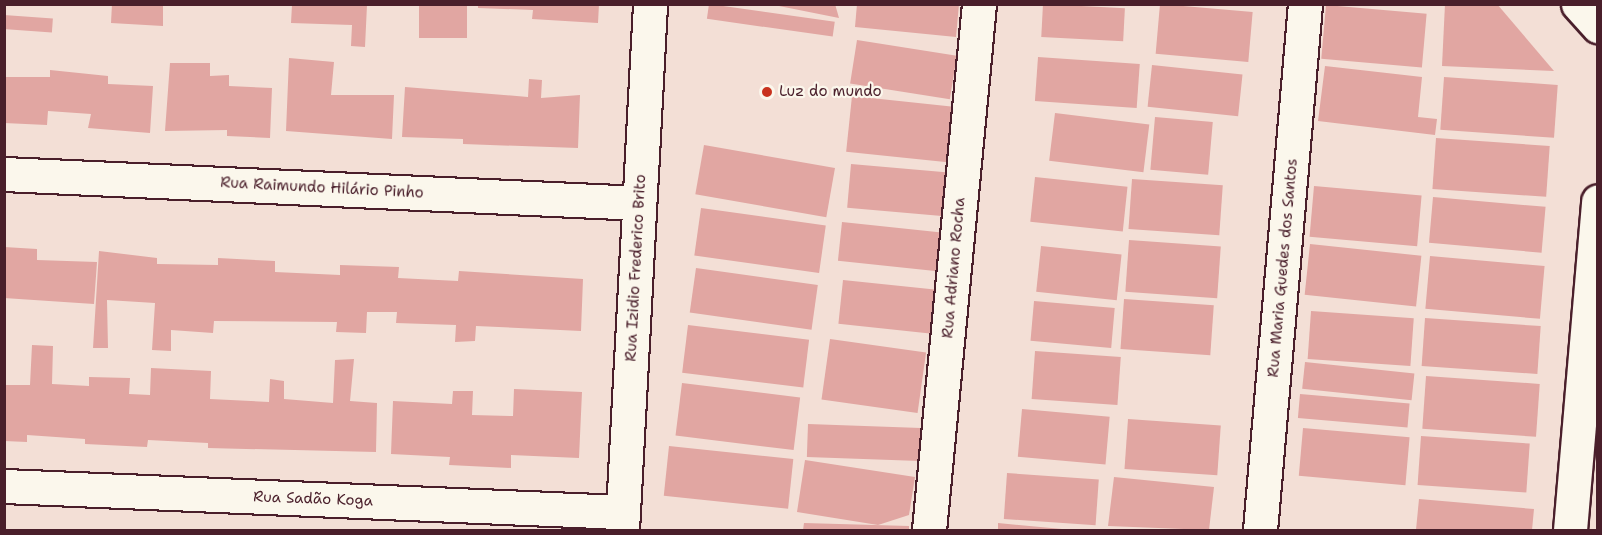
<!DOCTYPE html>
<html>
<head>
<meta charset="utf-8">
<style>
  body { margin:0 }
  #map { position:relative; width:1602px; height:535px; overflow:hidden; background:#f3dfd6; font-family:"Shantell Sans",sans-serif }
  div>[style] { position:absolute }
  .building>* { inset:0; background:#e1a6a2; transform-origin:0 0 }
  .roads { filter:drop-shadow(2px 0 #4a1f2b) drop-shadow(-2px 0 #4a1f2b) drop-shadow(0 2px #4a1f2b) drop-shadow(0 -2px #4a1f2b) }
  .minor>* { height:33px; margin:-16.5px; padding:0 16.5px; transform-origin:16.5px; border-radius:16.5px; background:#fbf7ec }
  .dots>* { width:16px; height:16px; translate:-50% -50%; box-sizing:border-box; border:3px solid #fbf7ec; border-radius:50% }
  span { translate:-50% -50%; white-space:nowrap; text-align:center; line-height:1.15; -webkit-text-stroke:4.5px #fbf7ec; paint-order:stroke }
  .poi-label { font-size:15px; color:#4a1f2b }
  .left { translate:0 -50%; text-align:left }
  .street-label { font-size:15px; color:#4a1f2b }
  .frame { position:absolute; inset:0; border:6px solid #4a1f2b; pointer-events:none }
</style>
</head>
<body>
<div id="map">
  <div class="building">
    <div style="clip-path:polygon(112px 4px,163px 4px,163px 26px,111px 23px)"></div>
    <div style="left:419px;top:4px;width:48px;height:34px"></div>
    <div style="clip-path:polygon(478px 4px,599px 4px,598px 23px,532px 19px,533px 10px,478px 8px)"></div>
    <div style="left:709px;top:4px;width:127px;height:15px;rotate:8deg"></div>
    <div style="clip-path:polygon(779px 4px,835px 4px,839px 18px,779px 6px)"></div>
    <div style="clip-path:polygon(857px 4px,959px 4px,956px 37px,855px 27px)"></div>
    <div style="left:1043px;top:4px;width:82px;height:33px;rotate:3deg"></div>
    <div style="left:1160px;top:4px;width:93px;height:50px;rotate:5deg"></div>
    <div style="clip-path:polygon(1445px 4px,1497px 4px,1554px 71px,1442px 66px)"></div>
    <div style="clip-path:polygon(292px 5px,367px 5px,365px 47px,351px 46px,352px 25px,291px 23px)"></div>
    <div style="left:1326px;top:5px;width:101px;height:54px;rotate:5deg"></div>
    <div style="left:4px;top:15px;width:49px;height:14px;rotate:4deg"></div>
    <div style="left:857px;top:40px;width:101px;height:44px;rotate:9deg"></div>
    <div style="left:1038px;top:57px;width:102px;height:44px;rotate:4deg"></div>
    <div style="clip-path:polygon(289px 58px,334px 62px,331px 95px,394px 95px,392px 139px,286px 131px)"></div>
    <div style="clip-path:polygon(170px 63px,210px 63px,210px 76px,229px 75px,229px 86px,272px 88px,270px 138px,227px 136px,227px 130px,165px 131px)"></div>
    <div style="left:1152px;top:65px;width:91px;height:42px;rotate:6deg"></div>
    <div style="clip-path:polygon(1325px 66px,1422px 77px,1418px 117px,1437px 119px,1435px 135px,1318px 121px)"></div>
    <div style="clip-path:polygon(50px 70px,108px 76px,108px 84px,153px 86px,150px 133px,88px 128px,91px 114px,48px 111px,47px 125px,4px 123px,4px 77px,50px 77px)"></div>
    <div style="left:1444px;top:77px;width:114px;height:53px;rotate:4deg"></div>
    <div style="clip-path:polygon(529px 79px,542px 80px,541px 98px,580px 95px,578px 148px,463px 144px,463px 139px,402px 137px,405px 87px,528px 97px)"></div>
    <div style="left:852px;top:96px;width:102px;height:56px;rotate:6deg"></div>
    <div style="left:1055px;top:113px;width:95px;height:48px;rotate:7deg"></div>
    <div style="left:1155px;top:117px;width:58px;height:53px;rotate:5deg"></div>
    <div style="left:1436px;top:138px;width:114px;height:51px;rotate:4deg"></div>
    <div style="left:704px;top:145px;width:133px;height:50px;rotate:10deg"></div>
    <div style="left:851px;top:164px;width:95px;height:44px;rotate:5deg"></div>
    <div style="left:1035px;top:177px;width:93px;height:45px;rotate:6deg"></div>
    <div style="left:1132px;top:179px;width:91px;height:50px;rotate:4deg"></div>
    <div style="left:1314px;top:186px;width:108px;height:51px;rotate:5deg"></div>
    <div style="left:1433px;top:197px;width:113px;height:46px;rotate:5deg"></div>
    <div style="left:701px;top:208px;width:126px;height:48px;rotate:8deg"></div>
    <div style="left:842px;top:222px;width:100px;height:39px;rotate:6deg"></div>
    <div style="left:1129px;top:240px;width:92px;height:52px;rotate:4deg"></div>
    <div style="left:1310px;top:244px;width:112px;height:51px;rotate:6deg"></div>
    <div style="left:1041px;top:246px;width:81px;height:46px;rotate:6deg"></div>
    <div style="clip-path:polygon(4px 247px,37px 249px,37px 260px,97px 262px,94px 304px,4px 298px)"></div>
    <div style="clip-path:polygon(99px 251px,157px 258px,157px 264px,218px 265px,218px 258px,275px 261px,275px 272px,340px 275px,340px 265px,399px 267px,398px 278px,458px 281px,459px 271px,583px 279px,581px 331px,476px 326px,475px 341px,455px 342px,456px 325px,396px 323px,397px 312px,367px 312px,366px 333px,336px 332px,337px 322px,214px 321px,213px 333px,171px 330px,171px 351px,152px 350px,155px 303px,107px 300px,108px 348px,93px 348px)"></div>
    <div style="left:1430px;top:256px;width:115px;height:53px;rotate:5deg"></div>
    <div style="left:696px;top:268px;width:123px;height:45px;rotate:8deg"></div>
    <div style="left:843px;top:280px;width:92px;height:44px;rotate:6deg"></div>
    <div style="left:1124px;top:299px;width:90px;height:50px;rotate:4deg"></div>
    <div style="left:1034px;top:301px;width:81px;height:40px;rotate:5deg"></div>
    <div style="left:1311px;top:311px;width:103px;height:48px;rotate:4deg"></div>
    <div style="left:1425px;top:318px;width:116px;height:48px;rotate:4deg"></div>
    <div style="left:688px;top:325px;width:122px;height:48px;rotate:7deg"></div>
    <div style="left:830px;top:339px;width:97px;height:61px;rotate:8deg"></div>
    <div style="clip-path:polygon(32px 345px,53px 346px,52px 384px,89px 386px,89px 377px,130px 378px,129px 394px,150px 395px,151px 368px,211px 371px,210px 399px,269px 402px,270px 379px,284px 381px,284px 399px,333px 403px,335px 360px,354px 359px,350px 401px,377px 403px,376px 452px,208px 448px,208px 443px,148px 440px,147px 447px,85px 444px,85px 439px,27px 435px,27px 442px,4px 441px,4px 385px,30px 385px)"></div>
    <div style="left:1035px;top:351px;width:86px;height:48px;rotate:4deg"></div>
    <div style="left:1305px;top:362px;width:110px;height:27px;rotate:6deg"></div>
    <div style="left:1426px;top:376px;width:114px;height:53px;rotate:4deg"></div>
    <div style="left:682px;top:383px;width:119px;height:53px;rotate:7deg"></div>
    <div style="clip-path:polygon(514px 389px,582px 392px,579px 458px,511px 455px,511px 468px,449px 465px,450px 457px,391px 454px,393px 401px,452px 404px,453px 391px,473px 391px,472px 415px,513px 416px)"></div>
    <div style="left:1300px;top:394px;width:110px;height:24px;rotate:5deg"></div>
    <div style="left:1022px;top:409px;width:88px;height:48px;rotate:5deg"></div>
    <div style="left:1128px;top:419px;width:93px;height:50px;rotate:4deg"></div>
    <div style="left:808px;top:424px;width:113px;height:33px;rotate:2deg"></div>
    <div style="left:1303px;top:428px;width:107px;height:48px;rotate:5deg"></div>
    <div style="left:1421px;top:436px;width:109px;height:49px;rotate:4deg"></div>
    <div style="left:669px;top:446px;width:125px;height:50px;rotate:6deg"></div>
    <div style="clip-path:polygon(805px 460px,915px 477px,909px 515px,878px 525px,797px 512px)"></div>
    <div style="left:1007px;top:473px;width:92px;height:46px;rotate:4deg"></div>
    <div style="clip-path:polygon(1114px 477px,1214px 487px,1209px 530px,1108px 526px)"></div>
    <div style="clip-path:polygon(1419px 499px,1534px 509px,1532px 530px,1416px 530px)"></div>
    <div style="clip-path:polygon(804px 523px,909px 526px,909px 530px,803px 530px)"></div>
    <div style="clip-path:polygon(998px 523px,1062px 529px,1062px 530px,998px 530px)"></div>
  </div>
  <div class="roads">
    <div class="minor">
      <div style="left:1578px;top:4px;width:30px;rotate:48deg"></div>
      <div style="left:4px;top:174px;width:636px;rotate:2.61deg"></div>
      <div style="left:4px;top:486px;width:619px;rotate:2.41deg"></div>
      <div style="left:622px;top:530px;width:527px;rotate:-86.95deg"></div>
      <div style="left:929px;top:530px;width:528px;rotate:-84.57deg"></div>
      <div style="left:1260px;top:530px;width:528px;rotate:-85.11deg"></div>
      <div style="left:1570px;top:530px;width:330px;rotate:-85.1deg"></div>
    </div>
  </div>
  <div class="dots">
    <div style="left:767px;top:92px;background:#c8321e"></div>
  </div>
  <div class="poi-label">
    <span class="left" style="left:779px;top:92px">Luz do mundo</span>
  </div>
  <div class="street-label">
    <span style="left:322px;top:188px;rotate:3deg">Rua Raimundo Hilário Pinho</span>
    <span style="left:636px;top:268px;rotate:-87deg">Rua Izidio Frederico Brito</span>
    <span style="left:954px;top:268px;rotate:-85deg">Rua Adriano Rocha</span>
    <span style="left:1283px;top:268px;rotate:-85deg">Rua Maria Guedes dos Santos</span>
    <span style="left:313px;top:499px;rotate:2deg">Rua Sadão Koga</span>
  </div>
  <div class="frame"></div>
</div>
</body>
</html>
